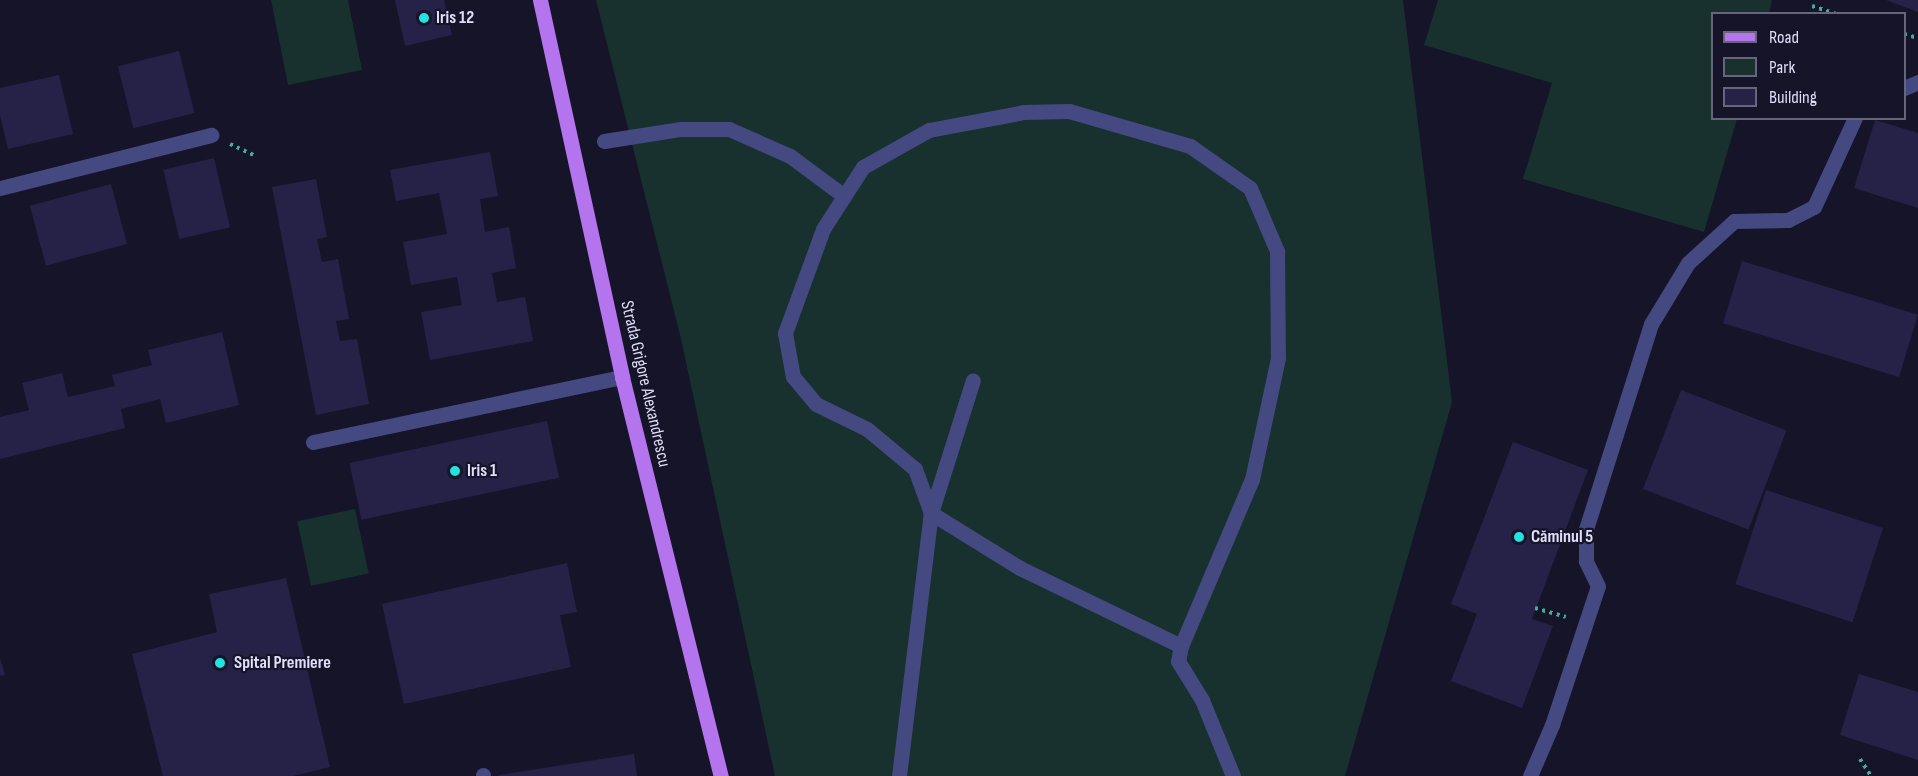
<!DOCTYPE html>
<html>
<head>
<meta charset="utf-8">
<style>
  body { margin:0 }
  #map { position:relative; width:1918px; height:776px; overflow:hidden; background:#151428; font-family:"Sofia Sans Condensed",sans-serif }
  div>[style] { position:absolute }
  .green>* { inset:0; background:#18312e; transform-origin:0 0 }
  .building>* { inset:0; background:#262247; transform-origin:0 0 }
  .path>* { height:4px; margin-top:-2px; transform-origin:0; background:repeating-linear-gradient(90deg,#40ae9c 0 3px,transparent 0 7.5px) }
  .minor>* { height:15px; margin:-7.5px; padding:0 7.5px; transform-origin:7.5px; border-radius:7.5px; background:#454981 }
  .major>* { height:15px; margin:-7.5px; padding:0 7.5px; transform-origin:7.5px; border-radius:7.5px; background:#b374ed }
  .dots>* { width:16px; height:16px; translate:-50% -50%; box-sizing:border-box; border:3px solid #151428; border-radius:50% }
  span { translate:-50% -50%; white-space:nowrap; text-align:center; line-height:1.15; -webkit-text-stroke:4.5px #151428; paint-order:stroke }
  .poi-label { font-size:18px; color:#dfdffb; font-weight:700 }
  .left { translate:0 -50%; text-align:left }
  .street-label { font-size:18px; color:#dfdffb }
  .legend { position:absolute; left:1711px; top:12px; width:195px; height:108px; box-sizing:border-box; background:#151428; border:2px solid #66657c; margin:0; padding:8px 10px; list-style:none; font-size:18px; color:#dfdffb }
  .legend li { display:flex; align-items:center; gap:12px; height:30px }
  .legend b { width:30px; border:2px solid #66657c }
</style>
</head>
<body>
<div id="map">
  <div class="green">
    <div style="clip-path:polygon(271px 0,348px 0,362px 70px,288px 85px)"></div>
    <div style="clip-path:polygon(596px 0,1403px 0,1452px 402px,1345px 776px,775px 776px,681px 339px)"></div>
    <div style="clip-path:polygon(1438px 0,1772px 0,1769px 13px,1712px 14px,1712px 118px,1737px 119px,1704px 232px,1523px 179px,1552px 83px,1424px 45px)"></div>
    <div style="left:355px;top:509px;width:66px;height:59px;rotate:78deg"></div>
  </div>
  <div class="building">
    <div style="clip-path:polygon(395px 0,444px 0,452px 35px,405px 46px)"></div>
    <div style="clip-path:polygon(1886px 0,1918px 0,1918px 12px)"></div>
    <div style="left:179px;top:51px;width:64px;height:63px;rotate:76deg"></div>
    <div style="clip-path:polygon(59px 75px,73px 134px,8px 149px,0 115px,0 88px)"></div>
    <div style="clip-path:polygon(1875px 120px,1918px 133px,1918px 208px,1854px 188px)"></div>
    <div style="clip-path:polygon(490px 152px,498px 196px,480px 199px,485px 232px,509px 227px,516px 268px,492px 273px,497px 302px,525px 297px,533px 341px,430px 360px,421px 312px,462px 305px,457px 277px,411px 285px,403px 242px,447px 234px,439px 193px,396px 201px,390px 170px)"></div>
    <div style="left:214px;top:158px;width:71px;height:52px;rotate:77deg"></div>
    <div style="clip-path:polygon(316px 179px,327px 237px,317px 239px,322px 262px,338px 259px,349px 319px,336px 321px,340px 341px,357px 339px,369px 404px,316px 415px,272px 187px)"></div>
    <div style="left:111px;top:184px;width:62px;height:84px;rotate:75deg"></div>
    <div style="left:1742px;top:261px;width:184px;height:65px;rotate:17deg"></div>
    <div style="clip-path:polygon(222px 332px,239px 405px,166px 423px,160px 399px,121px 409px,125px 428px,0 459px,0 417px,29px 410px,22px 383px,62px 373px,68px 397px,115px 386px,112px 375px,152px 365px,148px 350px)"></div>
    <div style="left:1681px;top:390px;width:113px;height:106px;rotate:21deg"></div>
    <div style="left:547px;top:421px;width:58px;height:202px;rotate:78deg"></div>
    <div style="clip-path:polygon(1513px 442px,1588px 470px,1532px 619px,1553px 626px,1522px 708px,1451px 681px,1477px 614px,1451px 604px)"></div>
    <div style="left:1766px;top:490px;width:123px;height:99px;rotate:18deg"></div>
    <div style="clip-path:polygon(567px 563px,577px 612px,560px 615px,571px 667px,404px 704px,382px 604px)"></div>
    <div style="clip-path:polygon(286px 578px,330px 767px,293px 776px,163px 776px,132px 654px,217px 632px,209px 594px)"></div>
    <div style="clip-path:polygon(0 658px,5px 675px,0 676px)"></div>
    <div style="clip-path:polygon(1859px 674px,1918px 692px,1918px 760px,1840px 735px)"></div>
    <div style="clip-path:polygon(634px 754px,637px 776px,499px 776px,499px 775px)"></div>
  </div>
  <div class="path">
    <div style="left:1812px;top:6px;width:26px;rotate:18deg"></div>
    <div style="left:1904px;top:34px;width:15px;rotate:16deg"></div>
    <div style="left:230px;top:144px;width:26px;rotate:25deg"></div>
    <div style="left:1535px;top:608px;width:32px;rotate:16deg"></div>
    <div style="left:1860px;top:759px;width:20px;rotate:57deg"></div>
  </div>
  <div class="minor">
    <div style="left:1904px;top:88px;width:15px;rotate:-23deg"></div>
    <div style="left:604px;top:141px;width:78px;rotate:-8.9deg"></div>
    <div style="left:681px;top:129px;width:48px"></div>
    <div style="left:729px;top:129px;width:67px;rotate:23.9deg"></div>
    <div style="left:790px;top:156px;width:67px;rotate:36.5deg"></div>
    <div style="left:0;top:188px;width:218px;rotate:-14.1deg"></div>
    <div style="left:313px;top:442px;width:316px;rotate:-11.9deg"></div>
    <div style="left:1181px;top:646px;width:179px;rotate:-154.2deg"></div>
    <div style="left:1020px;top:568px;width:105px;rotate:-148.3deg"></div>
    <div style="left:931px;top:513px;width:47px;rotate:-110deg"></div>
    <div style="left:915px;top:469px;width:62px;rotate:-140.2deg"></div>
    <div style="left:867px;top:429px;width:57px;rotate:-153.9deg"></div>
    <div style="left:816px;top:404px;width:35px;rotate:-130deg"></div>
    <div style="left:793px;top:377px;width:45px;rotate:-100.3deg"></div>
    <div style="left:785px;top:333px;width:111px;rotate:-69.9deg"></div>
    <div style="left:823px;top:229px;width:74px;rotate:-57.2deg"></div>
    <div style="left:863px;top:167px;width:76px;rotate:-29.3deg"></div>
    <div style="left:929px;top:130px;width:97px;rotate:-10.7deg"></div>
    <div style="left:1024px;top:112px;width:45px;rotate:-1.3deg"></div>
    <div style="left:1069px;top:111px;width:126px;rotate:16.1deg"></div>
    <div style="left:1190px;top:146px;width:73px;rotate:35deg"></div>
    <div style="left:1250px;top:188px;width:69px;rotate:66.8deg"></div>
    <div style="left:1277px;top:251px;width:107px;rotate:89.5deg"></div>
    <div style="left:1278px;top:358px;width:124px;rotate:102.1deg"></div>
    <div style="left:1252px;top:479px;width:181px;rotate:113deg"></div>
    <div style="left:1181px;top:646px;width:15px;rotate:101deg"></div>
    <div style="left:1178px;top:661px;width:46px;rotate:58.4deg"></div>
    <div style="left:1202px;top:700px;width:82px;rotate:67.8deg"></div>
    <div style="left:483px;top:776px;width:1px;rotate:-90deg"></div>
    <div style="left:899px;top:776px;width:265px;rotate:-83.1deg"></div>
    <div style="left:931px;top:513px;width:139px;rotate:-72.5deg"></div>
    <div style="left:1530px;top:776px;width:56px;rotate:-66.7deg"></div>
    <div style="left:1552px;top:725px;width:146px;rotate:-71.7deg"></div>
    <div style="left:1598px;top:586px;width:28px;rotate:-116deg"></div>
    <div style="left:1586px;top:561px;width:32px;rotate:-90deg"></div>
    <div style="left:1586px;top:529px;width:215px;rotate:-72.4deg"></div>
    <div style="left:1651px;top:324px;width:71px;rotate:-58.8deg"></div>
    <div style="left:1688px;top:263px;width:62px;rotate:-42.4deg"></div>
    <div style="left:1734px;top:221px;width:54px;rotate:-1.1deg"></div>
    <div style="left:1788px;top:220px;width:29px;rotate:-27deg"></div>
    <div style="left:1814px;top:207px;width:98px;rotate:-65.3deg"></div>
  </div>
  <div class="major">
    <div style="left:540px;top:0;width:386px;rotate:77.7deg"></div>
    <div style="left:622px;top:377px;width:411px;rotate:76.1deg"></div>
  </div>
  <div class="dots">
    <div style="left:424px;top:18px;background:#23e3e2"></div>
    <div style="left:455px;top:471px;background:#23e3e2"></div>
    <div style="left:1519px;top:537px;background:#23e3e2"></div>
    <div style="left:220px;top:663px;background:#23e3e2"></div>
  </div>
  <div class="poi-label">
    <span class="left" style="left:436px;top:18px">Iris 12</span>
    <span class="left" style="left:467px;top:471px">Iris 1</span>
    <span class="left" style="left:1531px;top:537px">Căminul 5</span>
    <span class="left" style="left:234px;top:663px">Spital Premiere</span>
  </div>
  <div class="street-label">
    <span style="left:645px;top:384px;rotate:77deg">Strada Grigore Alexandrescu</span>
  </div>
  <ul class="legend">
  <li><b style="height:8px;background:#b374ed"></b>Road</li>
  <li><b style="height:16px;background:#18312e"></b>Park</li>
  <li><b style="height:16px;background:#262247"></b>Building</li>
  </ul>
</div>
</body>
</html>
